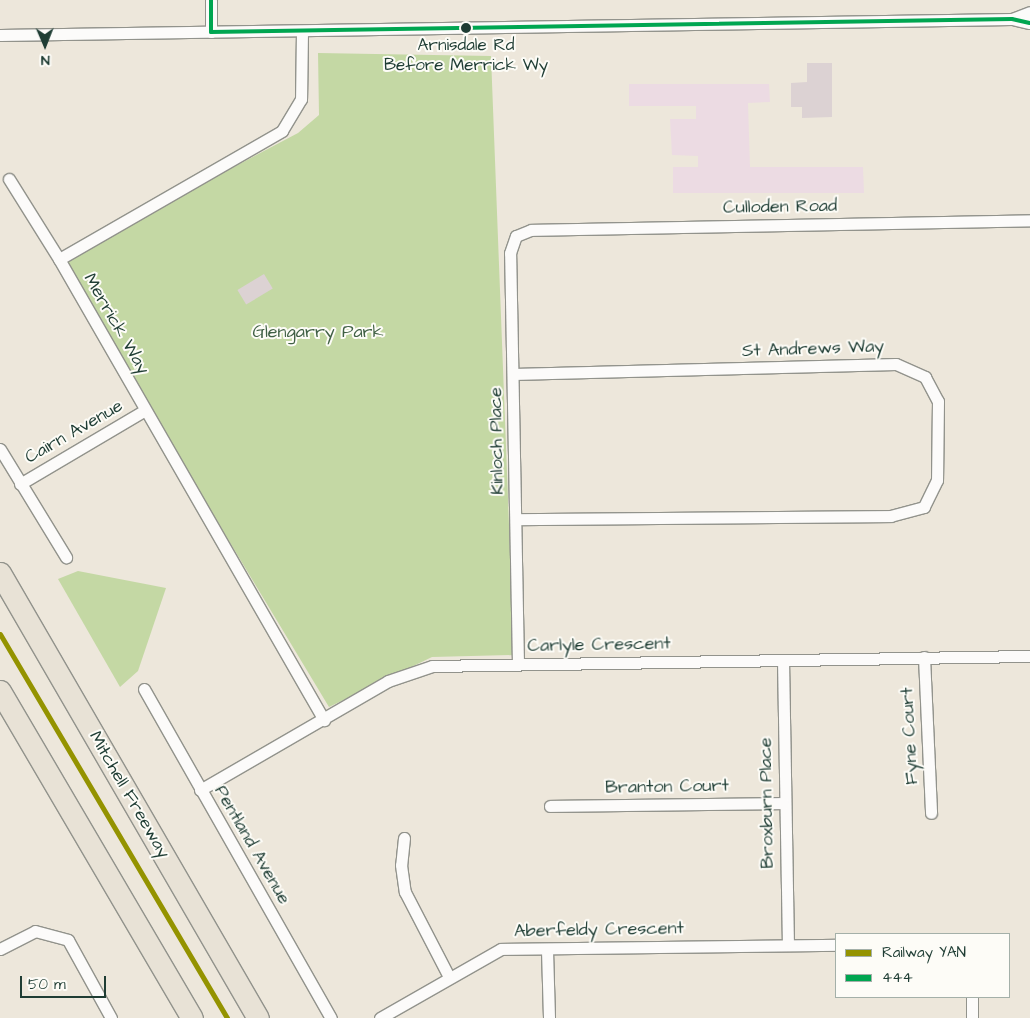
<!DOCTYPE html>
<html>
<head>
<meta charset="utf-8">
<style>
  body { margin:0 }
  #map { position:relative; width:1030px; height:1018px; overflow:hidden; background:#ede7db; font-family:"Architects Daughter",sans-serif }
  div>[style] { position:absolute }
  .built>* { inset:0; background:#ecdbe3 }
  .green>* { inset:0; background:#c4d8a4 }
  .building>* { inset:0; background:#dcd2d3; transform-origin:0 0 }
  .roads { filter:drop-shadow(1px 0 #92938c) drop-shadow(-1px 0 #92938c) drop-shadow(0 1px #92938c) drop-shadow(0 -1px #92938c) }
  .street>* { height:11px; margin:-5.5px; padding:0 5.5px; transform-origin:5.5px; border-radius:5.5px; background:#fcfbfa }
  .highway>* { height:21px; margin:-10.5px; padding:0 10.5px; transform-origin:10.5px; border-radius:10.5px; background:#e8e2d6 }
  .bus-1>* { height:4px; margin:-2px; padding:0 2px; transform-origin:2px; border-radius:2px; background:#00a651 }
  .rail-1>* { height:5px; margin:-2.5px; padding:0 2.5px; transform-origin:2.5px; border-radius:2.5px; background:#949300 }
  .dots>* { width:14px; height:14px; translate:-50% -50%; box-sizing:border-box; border:2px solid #fdfcf7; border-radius:50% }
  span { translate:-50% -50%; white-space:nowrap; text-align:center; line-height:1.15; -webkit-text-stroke:4px #fdfcf7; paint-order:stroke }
  .bus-label { font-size:17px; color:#1f3d34 }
  .street-label { font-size:18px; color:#1f3d34 }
  .park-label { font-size:18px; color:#406045 }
  .legend { position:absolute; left:835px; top:933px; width:175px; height:65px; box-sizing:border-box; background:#fdfcf7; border:1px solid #a4b0a9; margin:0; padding:6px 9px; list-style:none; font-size:15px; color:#1f3d34 }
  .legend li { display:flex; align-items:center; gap:10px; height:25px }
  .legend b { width:25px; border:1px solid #a4b0a9 }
  .north { position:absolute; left:20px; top:20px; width:50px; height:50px; -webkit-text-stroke:4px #fdfcf7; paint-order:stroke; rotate:179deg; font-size:14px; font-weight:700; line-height:20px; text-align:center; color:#1f3d34 }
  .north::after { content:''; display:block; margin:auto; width:18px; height:22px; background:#1f3d34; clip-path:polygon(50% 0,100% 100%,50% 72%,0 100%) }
  .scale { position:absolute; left:20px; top:976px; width:86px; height:22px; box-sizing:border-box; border:2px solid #1f3d34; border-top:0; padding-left:6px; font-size:15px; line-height:18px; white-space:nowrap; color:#1f3d34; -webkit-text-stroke:4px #fdfcf7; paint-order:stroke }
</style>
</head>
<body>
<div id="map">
  <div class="built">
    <div style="clip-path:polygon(629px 84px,769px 84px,770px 102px,748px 103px,750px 167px,863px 167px,864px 193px,673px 193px,673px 167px,698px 167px,698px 156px,672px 155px,670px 119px,696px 119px,696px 106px,629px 106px)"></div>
  </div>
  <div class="green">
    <div style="clip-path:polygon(318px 53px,491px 56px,514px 655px,432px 657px,329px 707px,59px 259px,298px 133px,319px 115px)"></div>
    <div style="clip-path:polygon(78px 571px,166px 588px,138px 671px,120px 687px,58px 579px)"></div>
  </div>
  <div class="building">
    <div style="clip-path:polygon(807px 63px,832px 63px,832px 117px,802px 118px,802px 107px,791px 107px,791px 83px,807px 82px)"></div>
    <div style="left:264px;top:274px;width:17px;height:31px;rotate:59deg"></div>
  </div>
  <div class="roads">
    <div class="street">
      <div style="left:211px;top:0;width:32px;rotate:90deg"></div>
      <div style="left:1012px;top:19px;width:19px;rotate:-21deg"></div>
      <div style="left:302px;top:31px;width:68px;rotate:90.8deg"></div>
      <div style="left:301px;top:99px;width:37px;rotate:121deg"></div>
      <div style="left:282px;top:131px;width:257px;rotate:150.1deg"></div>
      <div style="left:59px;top:259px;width:532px;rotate:60.11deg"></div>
      <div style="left:0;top:35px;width:1012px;rotate:-0.91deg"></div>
      <div style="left:1012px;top:19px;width:18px;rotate:13deg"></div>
      <div style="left:9px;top:179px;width:94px;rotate:58deg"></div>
      <div style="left:513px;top:374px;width:383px;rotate:-1.5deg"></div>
      <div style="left:896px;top:364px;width:32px;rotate:24deg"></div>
      <div style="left:925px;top:377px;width:27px;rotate:62deg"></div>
      <div style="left:938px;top:401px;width:79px;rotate:90.7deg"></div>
      <div style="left:937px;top:480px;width:30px;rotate:116deg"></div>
      <div style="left:924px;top:507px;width:34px;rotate:165deg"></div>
      <div style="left:891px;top:516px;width:375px;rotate:179.5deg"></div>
      <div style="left:0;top:449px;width:127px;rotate:58.6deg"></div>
      <div style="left:20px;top:484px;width:145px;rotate:-30.6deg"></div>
      <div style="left:924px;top:657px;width:156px;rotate:87.4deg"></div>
      <div style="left:783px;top:660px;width:284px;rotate:89deg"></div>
      <div style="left:518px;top:664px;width:411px;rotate:-91.1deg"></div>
      <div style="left:510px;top:253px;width:18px;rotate:-71deg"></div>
      <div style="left:516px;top:236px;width:16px;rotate:-22deg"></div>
      <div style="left:531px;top:230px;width:499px;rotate:-1.1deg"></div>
      <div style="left:144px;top:689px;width:378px;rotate:60.4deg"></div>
      <div style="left:200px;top:790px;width:217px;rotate:-30.1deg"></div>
      <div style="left:388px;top:681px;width:46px;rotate:-18.8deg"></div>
      <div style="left:432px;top:666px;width:598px;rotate:-0.96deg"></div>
      <div style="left:550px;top:806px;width:233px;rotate:-0.7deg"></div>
      <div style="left:404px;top:838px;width:27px;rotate:96deg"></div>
      <div style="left:401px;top:865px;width:27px;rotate:82deg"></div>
      <div style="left:405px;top:892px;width:96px;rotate:62.6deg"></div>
      <div style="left:0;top:949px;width:39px;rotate:-27deg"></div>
      <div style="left:35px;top:931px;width:34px;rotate:15deg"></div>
      <div style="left:68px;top:940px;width:89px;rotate:61.1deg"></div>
      <div style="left:547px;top:950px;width:68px;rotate:88.3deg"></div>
      <div style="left:972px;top:997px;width:21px;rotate:90deg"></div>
      <div style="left:380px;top:1018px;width:139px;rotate:-29.7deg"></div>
      <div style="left:501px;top:949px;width:335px;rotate:-0.7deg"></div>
    </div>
    <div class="highway">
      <div style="left:0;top:573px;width:514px;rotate:59.9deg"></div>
      <div style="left:0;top:691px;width:379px;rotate:59.6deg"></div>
    </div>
  </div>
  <div class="bus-1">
    <div style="left:211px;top:0;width:32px;rotate:90deg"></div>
    <div style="left:211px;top:32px;width:801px;rotate:-0.93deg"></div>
    <div style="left:1012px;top:19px;width:18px;rotate:13deg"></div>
  </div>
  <div class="rail-1">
    <div style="left:0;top:634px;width:446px;rotate:59.4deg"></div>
  </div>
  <div class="dots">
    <div style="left:466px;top:28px;background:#1f3d34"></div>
  </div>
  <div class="bus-label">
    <span style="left:466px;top:56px">Arnisdale Rd<br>Before Merrick Wy</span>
  </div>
  <div class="street-label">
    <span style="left:780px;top:207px;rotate:-1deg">Culloden Road</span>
    <span style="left:116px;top:324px;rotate:60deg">Merrick Way</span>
    <span style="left:813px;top:349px;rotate:-2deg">St Andrews Way</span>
    <span style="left:74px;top:432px;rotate:-30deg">Cairn Avenue</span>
    <span style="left:497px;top:441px;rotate:-91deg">Kinloch Place</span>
    <span style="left:599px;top:645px;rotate:-1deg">Carlyle Crescent</span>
    <span style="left:910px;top:736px;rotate:-93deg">Fyne Court</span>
    <span style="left:667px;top:787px;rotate:-1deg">Branton Court</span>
    <span style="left:129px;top:795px;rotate:60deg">Mitchell Freeway</span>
    <span style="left:767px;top:803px;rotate:-91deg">Broxburn Place</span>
    <span style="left:252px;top:845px;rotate:60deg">Pentland Avenue</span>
    <span style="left:599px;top:930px;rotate:-1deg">Aberfeldy Crescent</span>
  </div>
  <div class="park-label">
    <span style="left:318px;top:332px">Glengarry Park</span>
  </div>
  <ul class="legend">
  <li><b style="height:6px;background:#949300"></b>Railway YAN</li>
  <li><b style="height:6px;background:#00a651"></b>444</li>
  </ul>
  <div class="north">N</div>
  <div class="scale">50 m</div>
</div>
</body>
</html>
